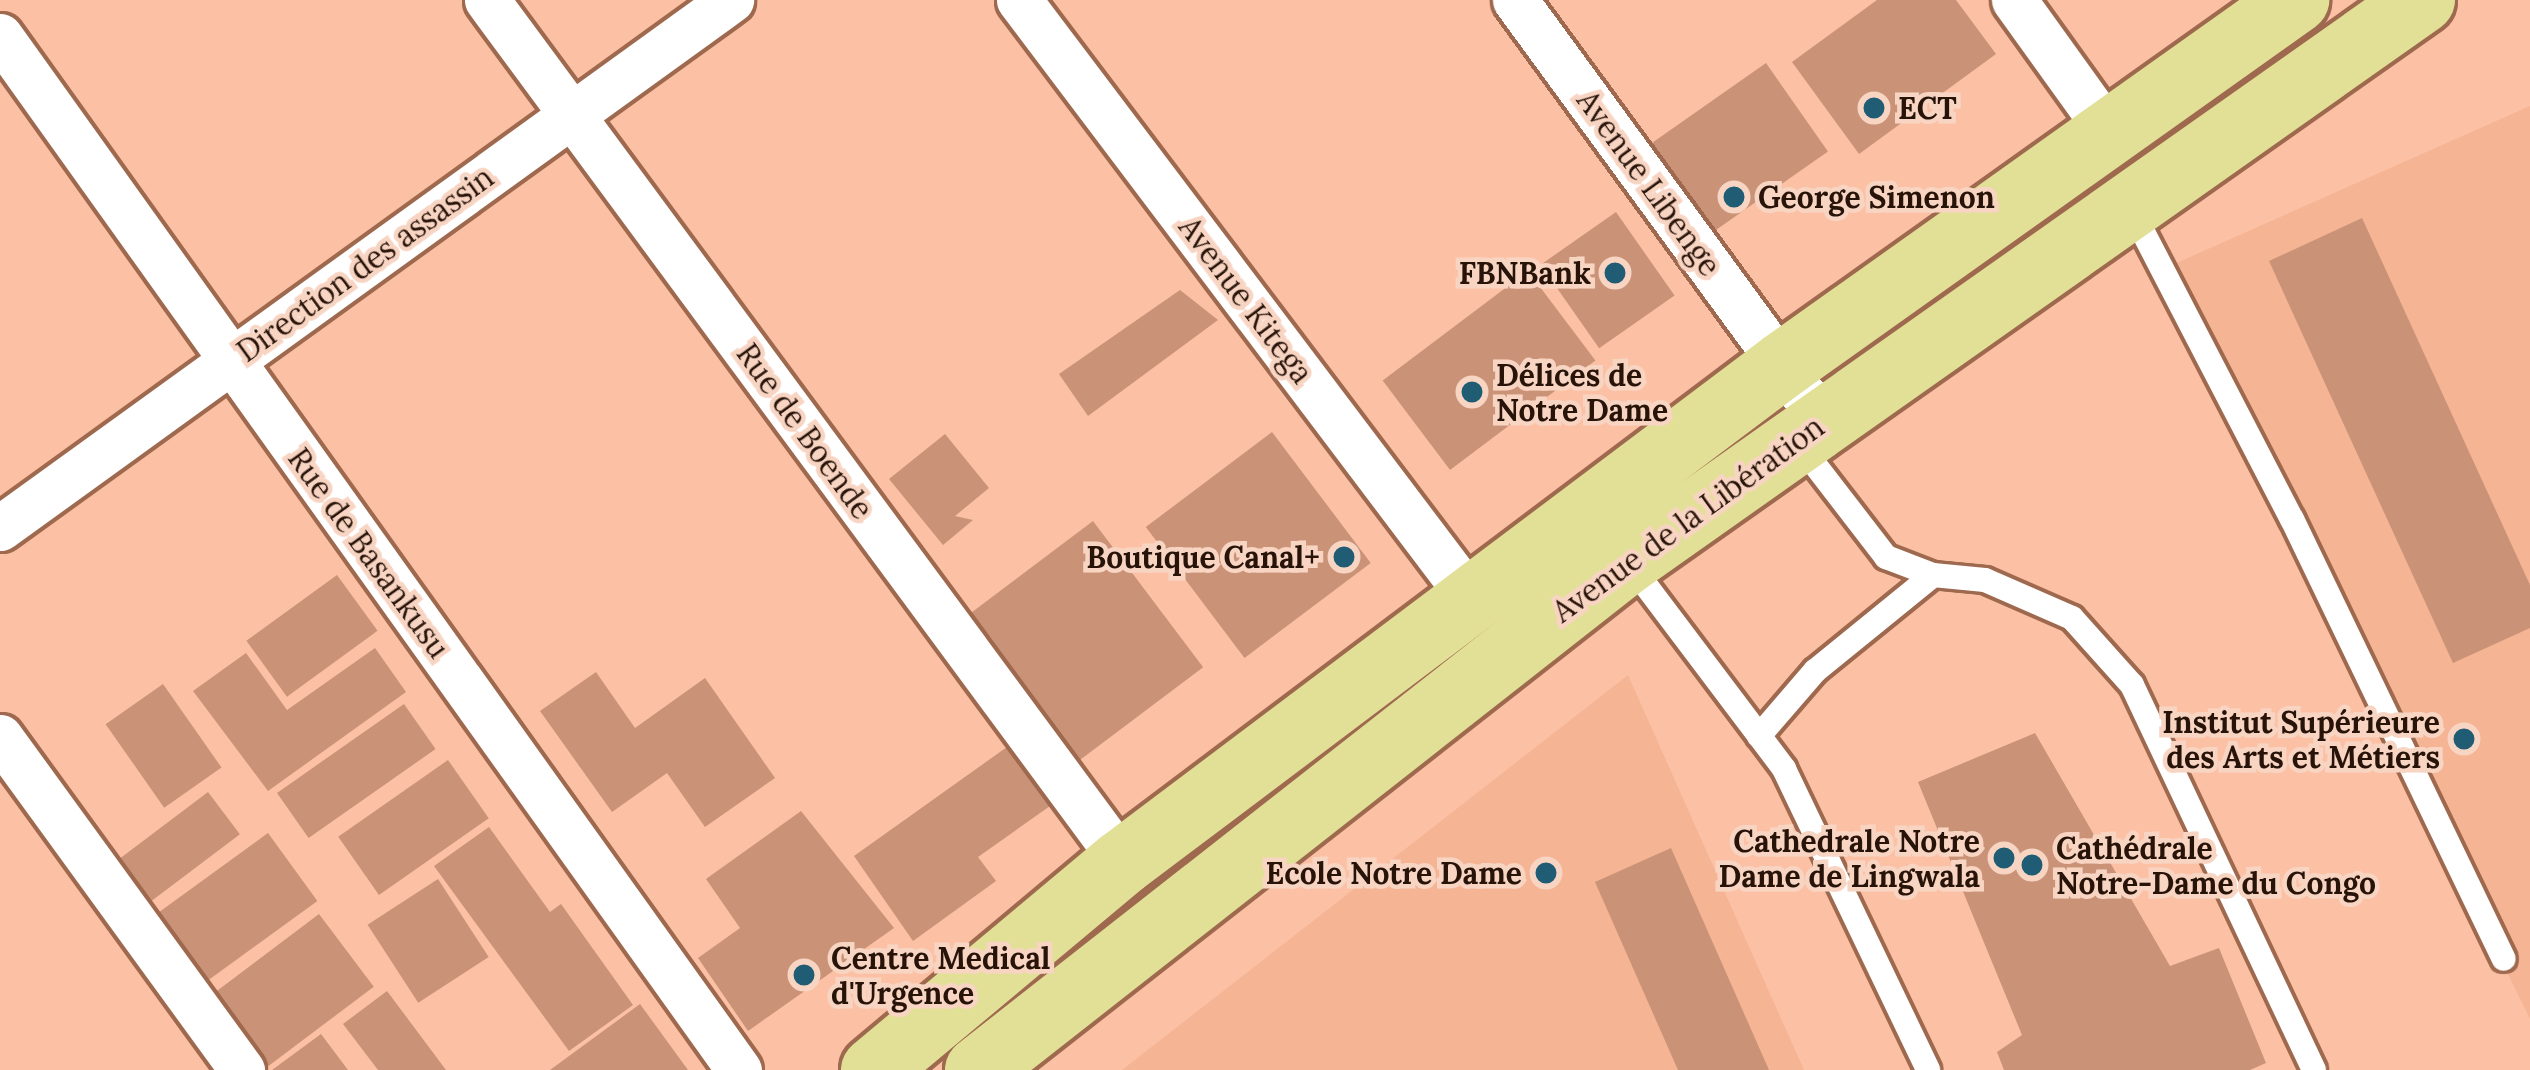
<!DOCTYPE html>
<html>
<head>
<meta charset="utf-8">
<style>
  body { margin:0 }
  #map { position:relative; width:2530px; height:1070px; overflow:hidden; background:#fcc1a4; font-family:Lora,serif }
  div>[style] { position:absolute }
  .built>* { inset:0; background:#f5b494 }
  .building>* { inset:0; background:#ca9276; transform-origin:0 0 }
  .roads { filter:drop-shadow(3px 0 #9e694e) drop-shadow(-3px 0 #9e694e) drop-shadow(0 3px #9e694e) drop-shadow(0 -3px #9e694e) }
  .service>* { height:24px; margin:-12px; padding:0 12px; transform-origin:12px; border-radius:12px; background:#fff }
  .minor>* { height:45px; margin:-22.5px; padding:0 22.5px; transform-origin:22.5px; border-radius:22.5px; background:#fff }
  .primary>* { height:66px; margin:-33px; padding:0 33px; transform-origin:33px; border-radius:33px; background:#e2df97 }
  .dots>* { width:33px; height:33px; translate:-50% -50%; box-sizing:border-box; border:6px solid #f8d4c3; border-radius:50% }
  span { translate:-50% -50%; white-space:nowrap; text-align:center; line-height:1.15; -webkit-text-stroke:9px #f8d4c3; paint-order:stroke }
  .poi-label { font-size:30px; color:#271308; font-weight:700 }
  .left { translate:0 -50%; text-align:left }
  .right { translate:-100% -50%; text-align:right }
  .street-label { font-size:30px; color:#271308 }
</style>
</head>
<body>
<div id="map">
  <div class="built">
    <div style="clip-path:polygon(2530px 106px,2530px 1019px,2163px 269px)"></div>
    <div style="clip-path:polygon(1628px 675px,1804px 1070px,1122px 1070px)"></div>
  </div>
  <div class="building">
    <div style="clip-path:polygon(1877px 0,1956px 0,1996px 54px,1859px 154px,1792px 62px)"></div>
    <div style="left:1766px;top:63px;width:108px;height:145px;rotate:55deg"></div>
    <div style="left:1616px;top:212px;width:102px;height:92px;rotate:55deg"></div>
    <div style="clip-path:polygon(2362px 218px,2530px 585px,2530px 628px,2453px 663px,2269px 261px)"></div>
    <div style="left:1528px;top:271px;width:112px;height:182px;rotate:53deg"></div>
    <div style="clip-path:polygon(1180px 290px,1218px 320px,1088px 416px,1059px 374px)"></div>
    <div style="left:1272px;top:432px;width:164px;height:158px;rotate:53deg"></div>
    <div style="clip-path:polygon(945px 434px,989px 488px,955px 516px,973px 520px,943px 545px,889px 479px)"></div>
    <div style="left:1093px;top:521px;width:183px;height:170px;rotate:53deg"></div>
    <div style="left:337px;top:575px;width:69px;height:112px;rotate:54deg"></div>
    <div style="clip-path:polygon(375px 648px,406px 692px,268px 791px,193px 691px,246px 653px,287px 710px)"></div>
    <div style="clip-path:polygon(596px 672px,635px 728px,705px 678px,775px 778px,705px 827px,667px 773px,612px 812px,540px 711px)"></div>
    <div style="left:163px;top:684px;width:102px;height:70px;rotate:55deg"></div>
    <div style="left:404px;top:704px;width:55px;height:155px;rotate:55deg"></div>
    <div style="clip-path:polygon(2035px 733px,2170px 966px,2219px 948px,2266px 1063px,2250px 1070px,2004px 1070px,1997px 1052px,2022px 1035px,1918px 782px)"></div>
    <div style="clip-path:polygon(1007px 747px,1050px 806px,978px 857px,996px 881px,913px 941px,854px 856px)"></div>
    <div style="left:448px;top:760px;width:71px;height:134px;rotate:55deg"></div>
    <div style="left:208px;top:792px;width:53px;height:124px;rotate:53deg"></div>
    <div style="clip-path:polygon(801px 811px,894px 928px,748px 1031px,698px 958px,740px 928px,706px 879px)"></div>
    <div style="clip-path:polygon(489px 827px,550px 912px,561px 904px,633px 1005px,569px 1051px,434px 866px)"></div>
    <div style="left:268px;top:833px;width:84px;height:154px;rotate:54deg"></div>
    <div style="clip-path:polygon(1671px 848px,1769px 1070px,1678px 1070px,1595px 882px)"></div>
    <div style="left:438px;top:879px;width:93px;height:84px;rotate:57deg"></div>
    <div style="left:319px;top:914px;width:91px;height:152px;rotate:53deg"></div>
    <div style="clip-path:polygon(387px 991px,446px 1070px,378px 1070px,343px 1024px)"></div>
    <div style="clip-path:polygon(640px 1004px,688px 1070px,550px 1070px)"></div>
    <div style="clip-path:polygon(321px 1034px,348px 1070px,272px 1070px)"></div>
  </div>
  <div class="roads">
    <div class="service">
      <div style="left:2131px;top:209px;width:349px;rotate:62.6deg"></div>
      <div style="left:2292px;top:519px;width:488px;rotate:64.3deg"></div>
      <div style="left:1799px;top:444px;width:143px;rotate:52.4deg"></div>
      <div style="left:1886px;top:557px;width:50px;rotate:21deg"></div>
      <div style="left:1933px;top:575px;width:52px;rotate:5.5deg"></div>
      <div style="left:1985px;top:580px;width:95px;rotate:23.6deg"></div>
      <div style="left:2072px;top:618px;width:90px;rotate:48.2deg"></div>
      <div style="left:2132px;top:685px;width:426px;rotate:64.7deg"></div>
      <div style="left:1629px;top:563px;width:258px;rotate:53deg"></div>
      <div style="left:1784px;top:769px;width:334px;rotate:64.4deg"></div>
      <div style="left:1759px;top:736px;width:86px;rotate:-49.3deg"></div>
      <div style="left:1815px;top:671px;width:152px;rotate:-39.1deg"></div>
    </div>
    <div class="minor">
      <div style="left:487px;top:0;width:1071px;rotate:53.58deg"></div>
      <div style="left:1019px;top:0;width:752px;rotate:52.95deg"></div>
      <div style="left:1515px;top:0;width:520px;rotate:53.83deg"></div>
      <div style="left:2014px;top:0;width:161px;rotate:54.3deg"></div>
      <div style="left:0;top:36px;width:1271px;rotate:54.45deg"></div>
      <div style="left:0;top:528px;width:902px;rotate:-35.84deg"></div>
      <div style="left:0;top:737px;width:412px;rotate:54deg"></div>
    </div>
    <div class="primary">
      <div style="left:874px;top:1070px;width:324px;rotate:-39.9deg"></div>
      <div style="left:1123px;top:862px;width:826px;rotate:-36.98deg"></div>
      <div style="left:1783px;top:365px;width:630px;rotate:-35.43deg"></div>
      <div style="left:978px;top:1070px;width:825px;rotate:-38.11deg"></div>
      <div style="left:1627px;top:561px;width:973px;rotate:-35.21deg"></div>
    </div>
  </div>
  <div class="dots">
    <div style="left:1874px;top:108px;background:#205d74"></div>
    <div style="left:1734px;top:197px;background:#205d74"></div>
    <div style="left:1615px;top:273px;background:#205d74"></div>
    <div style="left:1472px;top:392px;background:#205d74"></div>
    <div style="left:1344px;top:557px;background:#205d74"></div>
    <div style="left:2464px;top:739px;background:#205d74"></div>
    <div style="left:2004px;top:858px;background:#205d74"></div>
    <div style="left:2032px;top:865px;background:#205d74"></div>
    <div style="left:1546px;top:873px;background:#205d74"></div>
    <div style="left:804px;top:975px;background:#205d74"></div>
  </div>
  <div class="poi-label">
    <span class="left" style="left:1898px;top:108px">ECT</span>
    <span class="left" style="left:1758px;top:197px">George Simenon</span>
    <span class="right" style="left:1591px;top:273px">FBNBank</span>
    <span class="left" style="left:1496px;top:392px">Délices de<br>Notre Dame</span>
    <span class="right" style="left:1320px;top:557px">Boutique Canal+</span>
    <span class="right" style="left:2440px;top:739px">Institut Supérieure<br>des Arts et Métiers</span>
    <span class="right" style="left:1980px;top:858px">Cathedrale Notre<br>Dame de Lingwala</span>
    <span class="left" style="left:2056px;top:865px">Cathédrale<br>Notre-Dame du Congo</span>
    <span class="right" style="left:1522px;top:873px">Ecole Notre Dame</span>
    <span class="left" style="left:831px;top:975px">Centre Medical<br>d'Urgence</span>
  </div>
  <div class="street-label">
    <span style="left:1649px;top:183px;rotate:54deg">Avenue Libenge</span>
    <span style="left:365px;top:264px;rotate:-36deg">Direction des assassin</span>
    <span style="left:1246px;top:300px;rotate:53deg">Avenue Kitega</span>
    <span style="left:805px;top:431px;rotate:54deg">Rue de Boende</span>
    <span style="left:1688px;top:519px;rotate:-36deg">Avenue de la Libération</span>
    <span style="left:369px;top:553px;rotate:54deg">Rue de Basankusu</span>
  </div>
</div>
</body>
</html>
